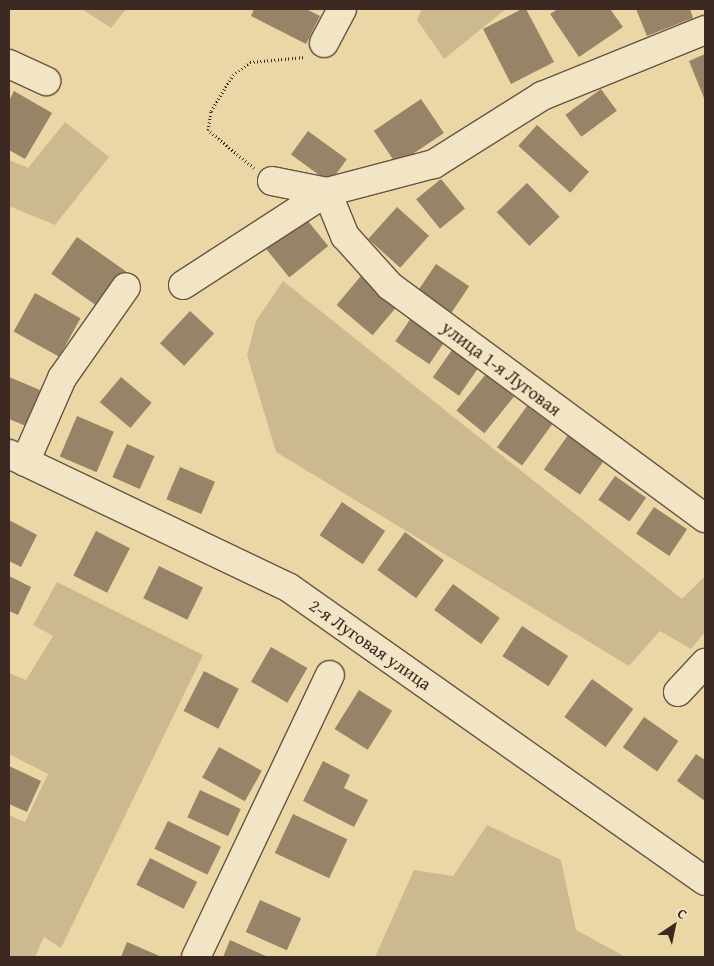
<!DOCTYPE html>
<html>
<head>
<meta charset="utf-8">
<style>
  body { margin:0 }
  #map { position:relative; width:714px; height:966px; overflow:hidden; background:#ebd7a6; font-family:"Gentium Book Plus",serif }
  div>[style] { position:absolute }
  .green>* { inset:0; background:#cdb990 }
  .building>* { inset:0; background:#978367; transform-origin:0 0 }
  .path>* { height:3px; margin-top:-1.5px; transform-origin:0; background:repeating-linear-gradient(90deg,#3b2922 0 1px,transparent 0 3.5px) }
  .roads { filter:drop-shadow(1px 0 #675443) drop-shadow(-1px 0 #675443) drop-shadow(0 1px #675443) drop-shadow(0 -1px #675443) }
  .minor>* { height:28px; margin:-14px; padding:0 14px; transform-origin:14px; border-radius:14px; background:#f2e5c5 }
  span { translate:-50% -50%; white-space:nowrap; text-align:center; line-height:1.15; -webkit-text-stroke:4px #f2e5c5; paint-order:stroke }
  .street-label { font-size:18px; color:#3b2922 }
  .frame { position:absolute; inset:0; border:10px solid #3b2922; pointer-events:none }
  .north { position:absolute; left:649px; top:901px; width:50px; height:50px; -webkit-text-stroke:4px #f2e5c5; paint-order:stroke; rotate:34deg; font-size:14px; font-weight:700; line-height:20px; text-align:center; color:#3b2922 }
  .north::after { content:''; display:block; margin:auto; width:18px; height:22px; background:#3b2922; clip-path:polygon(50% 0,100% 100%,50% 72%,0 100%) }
</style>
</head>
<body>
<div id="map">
  <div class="green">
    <div style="clip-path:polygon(82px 9px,126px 9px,111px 28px)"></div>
    <div style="clip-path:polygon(422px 9px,506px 9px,444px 59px,417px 20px)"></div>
    <div style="clip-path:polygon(65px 122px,109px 157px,55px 225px,9px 206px,9px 160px,28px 168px)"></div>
    <div style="clip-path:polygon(283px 281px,682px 599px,705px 576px,705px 632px,691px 649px,660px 631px,629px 666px,276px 452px,247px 355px,256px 321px)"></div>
    <div style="clip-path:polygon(57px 582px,203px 655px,61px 948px,44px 937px,35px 957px,9px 957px,9px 815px,25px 822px,48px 774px,9px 754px,9px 673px,26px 680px,53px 636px,33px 625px)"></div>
    <div style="clip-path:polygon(487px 825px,561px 860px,576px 930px,626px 957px,375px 957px,414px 870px,453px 876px)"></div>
  </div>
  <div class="building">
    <div style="clip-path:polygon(254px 9px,306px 9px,320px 16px,306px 44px,251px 16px)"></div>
    <div style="clip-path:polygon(522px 9px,526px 9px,554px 62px,511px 84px,483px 29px)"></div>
    <div style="clip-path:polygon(558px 9px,610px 9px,623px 27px,579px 57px,550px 14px)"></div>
    <div style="clip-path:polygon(636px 9px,690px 9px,693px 18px,647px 36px)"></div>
    <div style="clip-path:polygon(705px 54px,705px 98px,704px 98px,689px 61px)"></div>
    <div style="left:601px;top:89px;width:27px;height:44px;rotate:54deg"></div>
    <div style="clip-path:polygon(14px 91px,52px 113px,25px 159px,9px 150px,9px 101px)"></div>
    <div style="left:421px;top:99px;width:41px;height:57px;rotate:56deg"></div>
    <div style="left:537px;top:125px;width:70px;height:28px;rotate:42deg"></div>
    <div style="left:308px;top:131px;width:48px;height:29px;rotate:36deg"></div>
    <div style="left:441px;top:179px;width:38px;height:32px;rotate:51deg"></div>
    <div style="left:527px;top:183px;width:47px;height:42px;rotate:46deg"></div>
    <div style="left:397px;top:207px;width:43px;height:43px;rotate:42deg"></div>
    <div style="left:303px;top:215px;width:40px;height:50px;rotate:51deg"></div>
    <div style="left:77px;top:237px;width:60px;height:45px;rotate:35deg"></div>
    <div style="left:436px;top:264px;width:40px;height:32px;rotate:34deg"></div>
    <div style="left:361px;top:276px;width:47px;height:38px;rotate:40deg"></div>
    <div style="left:35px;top:293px;width:52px;height:44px;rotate:29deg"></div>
    <div style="left:190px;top:311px;width:33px;height:44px;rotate:43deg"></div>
    <div style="left:411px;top:318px;width:41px;height:28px;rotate:34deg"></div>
    <div style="left:454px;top:347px;width:32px;height:37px;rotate:35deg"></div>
    <div style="left:486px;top:374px;width:36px;height:47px;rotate:39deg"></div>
    <div style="clip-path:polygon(9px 377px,40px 390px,26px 426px,9px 419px)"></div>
    <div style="left:121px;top:377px;width:40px;height:33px;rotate:40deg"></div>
    <div style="left:527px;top:406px;width:31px;height:51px;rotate:36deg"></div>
    <div style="left:77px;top:416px;width:40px;height:44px;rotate:23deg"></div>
    <div style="left:568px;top:435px;width:44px;height:42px;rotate:35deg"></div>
    <div style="left:127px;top:444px;width:30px;height:36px;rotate:24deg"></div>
    <div style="left:180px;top:467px;width:38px;height:35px;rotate:23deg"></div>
    <div style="left:615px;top:476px;width:38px;height:29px;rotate:35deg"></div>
    <div style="left:342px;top:502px;width:52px;height:40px;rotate:34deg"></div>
    <div style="left:654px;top:507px;width:40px;height:32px;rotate:34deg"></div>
    <div style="clip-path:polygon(9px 520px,37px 535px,21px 567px,9px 561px)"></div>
    <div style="left:96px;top:531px;width:38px;height:50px;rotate:27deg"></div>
    <div style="left:405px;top:532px;width:48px;height:47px;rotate:36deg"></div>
    <div style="left:159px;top:566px;width:49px;height:36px;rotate:26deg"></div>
    <div style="clip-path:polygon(9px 576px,31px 587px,18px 615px,9px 611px)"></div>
    <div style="left:453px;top:584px;width:58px;height:32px;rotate:36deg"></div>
    <div style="left:522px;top:626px;width:55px;height:36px;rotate:33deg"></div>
    <div style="left:271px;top:647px;width:42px;height:40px;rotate:30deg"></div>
    <div style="left:204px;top:671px;width:39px;height:45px;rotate:27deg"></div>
    <div style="left:592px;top:679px;width:51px;height:47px;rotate:36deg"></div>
    <div style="left:359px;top:690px;width:39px;height:46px;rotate:32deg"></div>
    <div style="left:644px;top:717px;width:42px;height:37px;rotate:35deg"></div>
    <div style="left:219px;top:747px;width:49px;height:35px;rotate:29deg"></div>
    <div style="clip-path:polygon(696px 754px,705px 760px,705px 801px,677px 781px)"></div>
    <div style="clip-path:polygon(323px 761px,350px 775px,344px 788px,368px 800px,354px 827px,303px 801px)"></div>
    <div style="clip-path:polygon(9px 766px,41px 781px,27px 812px,9px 804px)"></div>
    <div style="left:200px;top:790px;width:45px;height:30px;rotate:25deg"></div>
    <div style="left:293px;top:814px;width:60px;height:43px;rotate:25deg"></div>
    <div style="left:168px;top:821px;width:59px;height:31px;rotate:26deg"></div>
    <div style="left:150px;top:858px;width:53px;height:30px;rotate:27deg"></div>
    <div style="left:260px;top:900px;width:45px;height:35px;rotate:24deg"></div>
    <div style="clip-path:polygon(230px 940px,268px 957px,223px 957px)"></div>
    <div style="clip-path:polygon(127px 942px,162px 957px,121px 957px)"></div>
  </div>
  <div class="path">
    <div style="left:254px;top:168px;width:60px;rotate:-140.4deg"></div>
    <div style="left:208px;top:130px;width:19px;rotate:-81deg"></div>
    <div style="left:211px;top:111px;width:42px;rotate:-58.6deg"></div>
    <div style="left:233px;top:75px;width:21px;rotate:-37deg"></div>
    <div style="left:250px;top:62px;width:55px;rotate:-5.2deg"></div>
  </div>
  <div class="roads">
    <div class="minor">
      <div style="left:324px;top:43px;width:38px;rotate:-62deg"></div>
      <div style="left:9px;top:64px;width:41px;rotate:24.7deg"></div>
      <div style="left:272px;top:181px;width:56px;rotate:11.3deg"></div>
      <div style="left:327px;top:192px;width:48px;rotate:67.8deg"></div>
      <div style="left:345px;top:236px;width:67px;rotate:48deg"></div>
      <div style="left:390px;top:286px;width:391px;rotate:36.4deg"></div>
      <div style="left:183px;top:285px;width:171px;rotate:-32.9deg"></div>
      <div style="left:327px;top:192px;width:111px;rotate:-14.7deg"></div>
      <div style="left:434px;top:164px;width:128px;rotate:-32.2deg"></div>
      <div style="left:542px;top:96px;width:176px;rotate:-22deg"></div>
      <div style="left:9px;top:454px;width:309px;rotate:25.5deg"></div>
      <div style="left:288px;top:587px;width:510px;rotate:35.19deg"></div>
      <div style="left:25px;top:462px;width:92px;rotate:-66.2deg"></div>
      <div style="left:62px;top:378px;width:111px;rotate:-54.9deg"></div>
      <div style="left:678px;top:692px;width:40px;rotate:-47deg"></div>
      <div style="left:196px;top:957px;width:312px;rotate:-64.6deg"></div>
    </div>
  </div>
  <div class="street-label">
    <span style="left:501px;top:369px;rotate:37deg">улица 1-я Луговая</span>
    <span style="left:370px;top:645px;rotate:35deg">2-я Луговая улица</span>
  </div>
  <div class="frame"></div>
  <div class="north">С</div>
</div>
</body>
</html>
